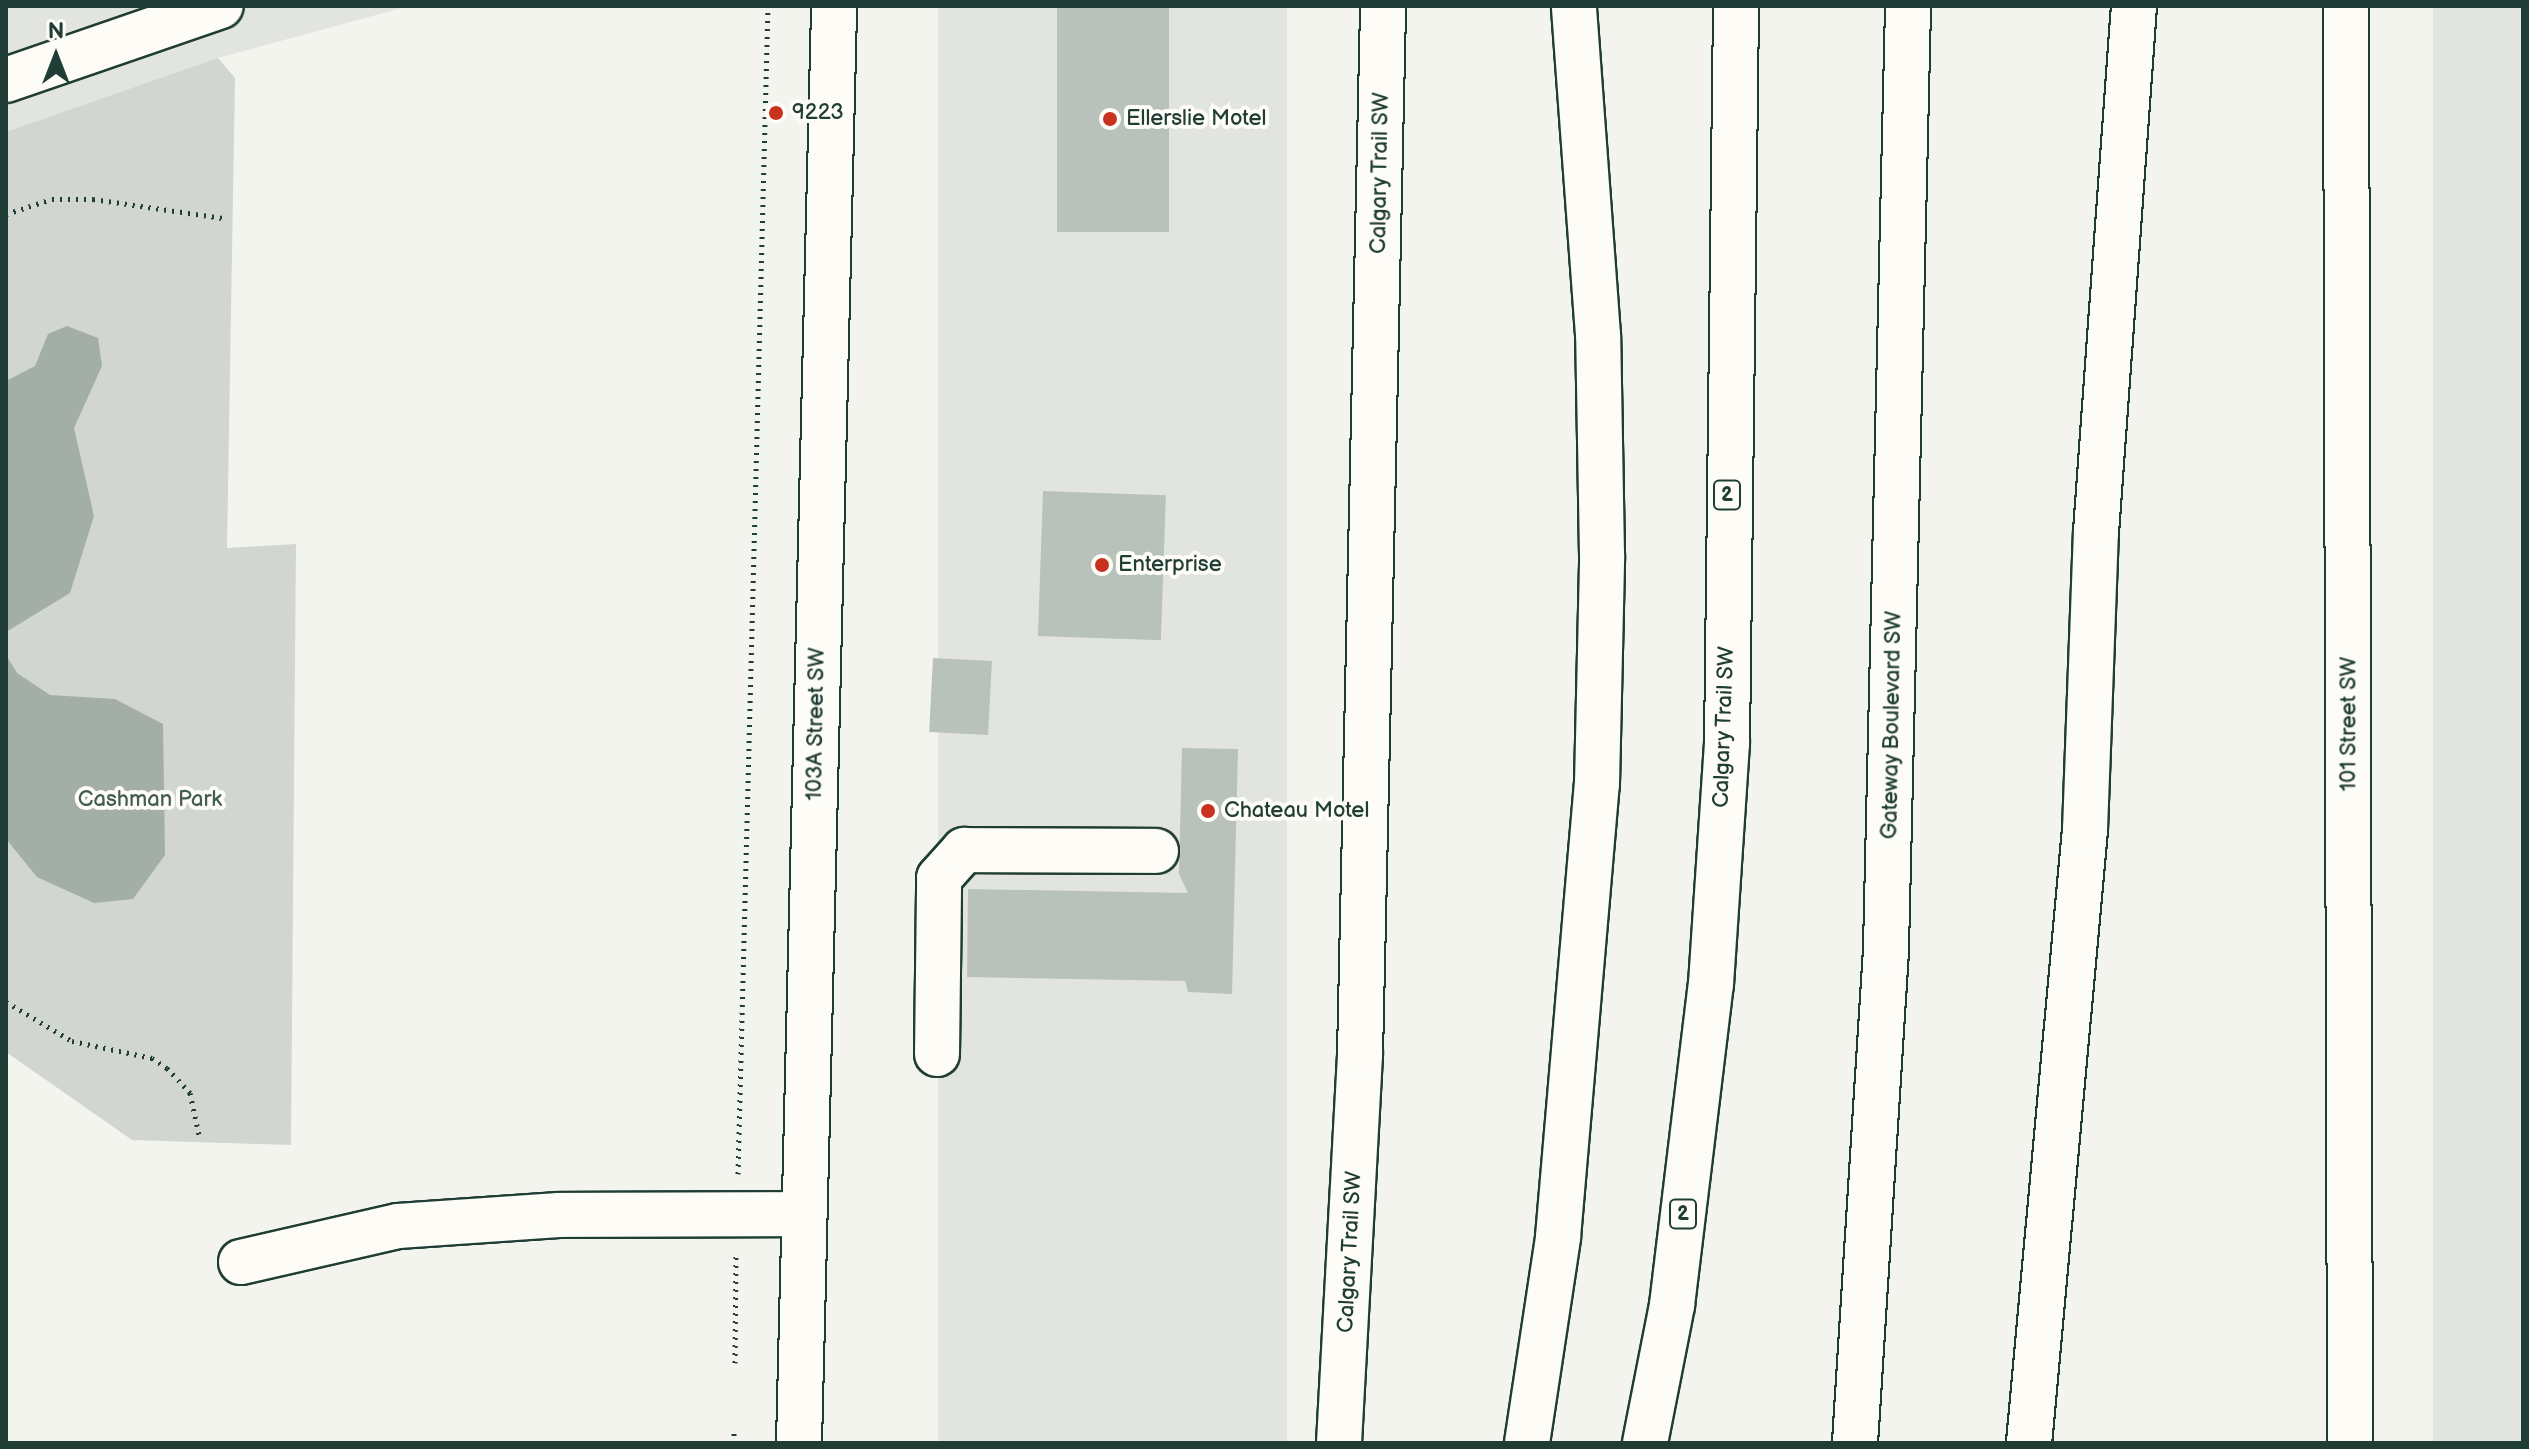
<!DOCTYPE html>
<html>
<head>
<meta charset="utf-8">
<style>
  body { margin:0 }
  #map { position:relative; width:2529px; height:1449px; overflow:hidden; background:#f4f4ef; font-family:"Balsamiq Sans",sans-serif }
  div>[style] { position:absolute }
  .built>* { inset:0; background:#e2e5df; transform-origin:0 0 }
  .green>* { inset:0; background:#d1d6d1 }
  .water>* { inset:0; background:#a3aea7 }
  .building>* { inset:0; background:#b9c1bb; transform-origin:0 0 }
  .path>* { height:5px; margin-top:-2.5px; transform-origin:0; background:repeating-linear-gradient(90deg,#1f3d34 0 2px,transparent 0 8px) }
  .roads { filter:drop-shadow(2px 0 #1f3d34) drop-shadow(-2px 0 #1f3d34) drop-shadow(0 2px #1f3d34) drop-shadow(0 -2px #1f3d34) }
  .minor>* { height:44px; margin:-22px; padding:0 22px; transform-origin:22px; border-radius:22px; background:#fdfcf7 }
  .highway>* { height:44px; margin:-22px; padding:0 22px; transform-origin:22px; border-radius:22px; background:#fdfcf7 }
  .dots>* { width:22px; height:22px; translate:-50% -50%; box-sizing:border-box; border:4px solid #fdfcf7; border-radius:50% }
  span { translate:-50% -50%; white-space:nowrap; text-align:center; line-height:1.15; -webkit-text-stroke:8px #fdfcf7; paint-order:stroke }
  .shield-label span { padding:2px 6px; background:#fdfcf7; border:2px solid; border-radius:6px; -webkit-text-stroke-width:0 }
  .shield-label { font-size:20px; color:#1f3d34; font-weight:700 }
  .poi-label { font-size:22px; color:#1f3d34 }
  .left { translate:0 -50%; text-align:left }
  .street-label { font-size:22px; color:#1f3d34 }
  .park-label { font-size:22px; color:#435c53 }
  .frame { position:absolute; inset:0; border:8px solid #1f3d34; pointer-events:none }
  .north { position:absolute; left:16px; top:16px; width:80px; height:80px; -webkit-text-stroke:6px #fdfcf7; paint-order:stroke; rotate:0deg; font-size:22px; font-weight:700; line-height:32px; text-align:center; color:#1f3d34 }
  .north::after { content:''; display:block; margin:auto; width:28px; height:36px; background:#1f3d34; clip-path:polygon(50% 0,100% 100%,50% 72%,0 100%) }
</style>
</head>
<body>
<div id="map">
  <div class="built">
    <div style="clip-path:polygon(6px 6px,409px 6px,218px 58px,6px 136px)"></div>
    <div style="left:938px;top:6px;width:349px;height:1437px"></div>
    <div style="left:2433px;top:6px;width:90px;height:1437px"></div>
  </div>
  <div class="green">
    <div style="clip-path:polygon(218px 58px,235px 78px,227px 548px,296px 544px,291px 1145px,132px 1140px,6px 1052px,6px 132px)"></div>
  </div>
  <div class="water">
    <div style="clip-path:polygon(67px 326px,98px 338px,102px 366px,74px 428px,94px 516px,70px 593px,6px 632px,6px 381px,35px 366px,48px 334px)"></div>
    <div style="clip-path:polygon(6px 655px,17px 673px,50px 695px,115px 699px,163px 724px,165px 855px,133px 899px,94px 903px,37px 877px,6px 839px)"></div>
  </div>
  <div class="building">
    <div style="left:1057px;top:6px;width:112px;height:226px"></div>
    <div style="left:1043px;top:491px;width:123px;height:145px;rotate:2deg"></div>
    <div style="left:933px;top:658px;width:59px;height:74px;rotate:3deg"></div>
    <div style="clip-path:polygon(1182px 748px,1238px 749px,1232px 994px,1188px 992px,1185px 981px,967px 977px,968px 889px,1188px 893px,1179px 874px)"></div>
  </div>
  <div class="path">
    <div style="left:6px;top:214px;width:48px;rotate:-18.1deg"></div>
    <div style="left:52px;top:199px;width:41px"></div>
    <div style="left:93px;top:199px;width:131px;rotate:8.3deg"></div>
    <div style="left:6px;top:1002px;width:77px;rotate:30.6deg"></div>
    <div style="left:72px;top:1041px;width:82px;rotate:12deg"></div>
    <div style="left:152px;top:1058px;width:18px;rotate:34deg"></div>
    <div style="left:167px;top:1068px;width:34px;rotate:47deg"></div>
    <div style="left:190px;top:1093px;width:43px;rotate:77.9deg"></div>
    <div style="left:738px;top:1174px;width:1168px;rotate:-88.53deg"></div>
    <div style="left:735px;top:1363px;width:107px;rotate:-89.5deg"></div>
    <div style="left:734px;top:1443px;width:14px;rotate:-90deg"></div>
  </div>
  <div class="roads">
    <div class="minor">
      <div style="left:2346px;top:6px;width:1437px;rotate:89.84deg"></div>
      <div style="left:6px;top:80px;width:227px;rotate:-19deg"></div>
      <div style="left:937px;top:1054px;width:176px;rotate:-89.3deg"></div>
      <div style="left:939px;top:878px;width:38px;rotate:-48deg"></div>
      <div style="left:964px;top:850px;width:192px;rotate:0.3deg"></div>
      <div style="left:241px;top:1262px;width:161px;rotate:-12.9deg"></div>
      <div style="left:398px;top:1226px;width:161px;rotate:-3.9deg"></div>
      <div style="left:559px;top:1215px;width:245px;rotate:-0.2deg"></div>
      <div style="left:799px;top:1443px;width:1437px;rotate:-88.6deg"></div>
      <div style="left:1339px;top:1443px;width:389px;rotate:-86.9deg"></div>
      <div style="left:1360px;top:1055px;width:1049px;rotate:-88.74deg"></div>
    </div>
    <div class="highway">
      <div style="left:1527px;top:1443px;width:208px;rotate:-81.4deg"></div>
      <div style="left:1558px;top:1237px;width:455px;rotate:-85.1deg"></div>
      <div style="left:1597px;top:784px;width:229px;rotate:-88.7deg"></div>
      <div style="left:1602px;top:555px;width:220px;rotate:-91deg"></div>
      <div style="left:1598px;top:335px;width:330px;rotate:-94.2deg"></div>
      <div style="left:1645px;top:1443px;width:141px;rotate:-78.9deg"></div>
      <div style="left:1672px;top:1305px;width:323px;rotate:-83.1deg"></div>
      <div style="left:1711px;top:984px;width:241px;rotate:-86.2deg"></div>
      <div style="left:1727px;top:744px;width:738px;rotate:-89.3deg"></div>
      <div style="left:1855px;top:1443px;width:496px;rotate:-86.4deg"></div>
      <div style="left:1886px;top:948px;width:942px;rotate:-88.66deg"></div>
      <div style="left:2029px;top:1443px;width:616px;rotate:-84.78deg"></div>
      <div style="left:2085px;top:830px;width:298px;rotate:-87.9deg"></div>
      <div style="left:2096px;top:532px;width:527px;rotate:-85.87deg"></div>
    </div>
  </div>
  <div class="dots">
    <div style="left:776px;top:113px;background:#c8321e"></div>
    <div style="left:1110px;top:119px;background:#c8321e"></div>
    <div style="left:1102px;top:565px;background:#c8321e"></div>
    <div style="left:1208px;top:811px;background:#c8321e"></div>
  </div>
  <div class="shield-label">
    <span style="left:1727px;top:495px">2</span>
    <span style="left:1683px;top:1214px">2</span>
  </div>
  <div class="poi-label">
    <span class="left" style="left:792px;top:113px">9223</span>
    <span class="left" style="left:1126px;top:119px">Ellerslie Motel</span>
    <span class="left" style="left:1118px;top:565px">Enterprise</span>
    <span class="left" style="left:1224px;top:811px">Chateau Motel</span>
  </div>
  <div class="street-label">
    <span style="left:1380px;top:173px;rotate:-89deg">Calgary Trail SW</span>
    <span style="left:816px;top:724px;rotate:-89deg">103A Street SW</span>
    <span style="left:2349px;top:724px;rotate:-90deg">101 Street SW</span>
    <span style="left:1892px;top:725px;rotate:-89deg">Gateway Boulevard SW</span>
    <span style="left:1724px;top:727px;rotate:-88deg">Calgary Trail SW</span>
    <span style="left:1350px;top:1252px;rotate:-87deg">Calgary Trail SW</span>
  </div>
  <div class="park-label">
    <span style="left:150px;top:800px">Cashman Park</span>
  </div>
  <div class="frame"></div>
  <div class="north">N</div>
</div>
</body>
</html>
